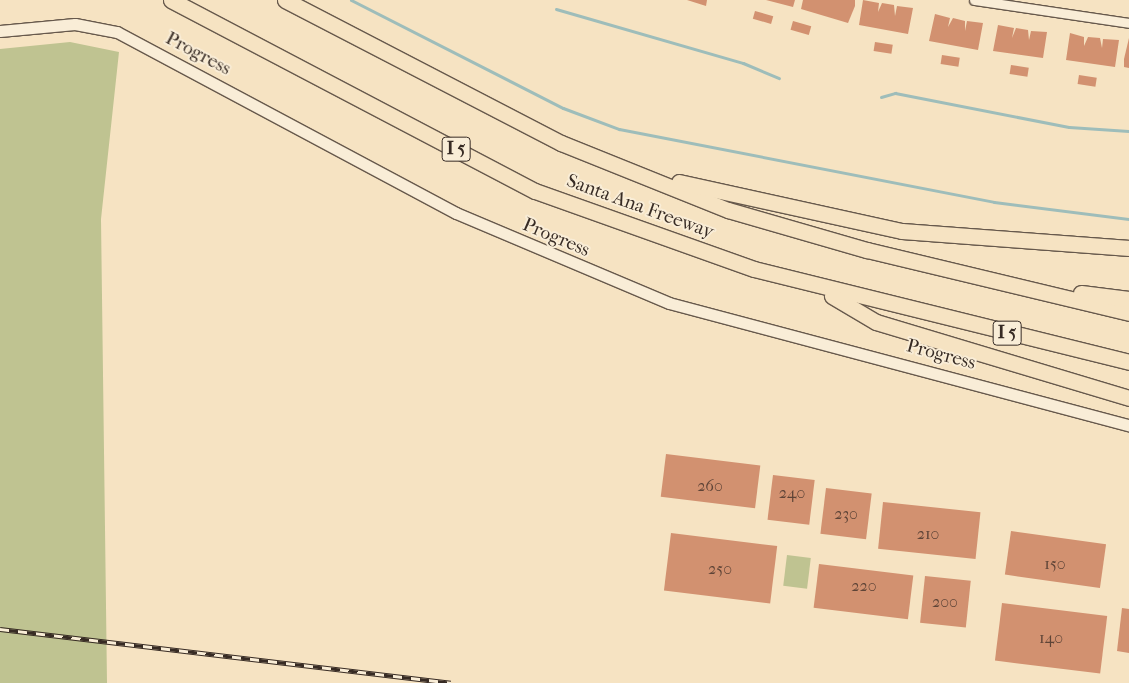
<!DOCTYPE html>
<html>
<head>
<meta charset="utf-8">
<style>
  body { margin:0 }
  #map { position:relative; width:1129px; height:683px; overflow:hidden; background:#f6e3c2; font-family:"IM FELL French Canon",serif }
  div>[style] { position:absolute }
  .green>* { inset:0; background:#bfc391; transform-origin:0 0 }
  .stream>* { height:3px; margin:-1.5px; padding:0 1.5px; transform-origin:1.5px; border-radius:1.5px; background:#9ebdba }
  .building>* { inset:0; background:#d29170; transform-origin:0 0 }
  .roads { filter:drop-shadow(1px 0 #67594c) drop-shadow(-1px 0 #67594c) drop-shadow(0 1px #67594c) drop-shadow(0 -1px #67594c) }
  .street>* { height:9px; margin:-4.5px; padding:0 4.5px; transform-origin:4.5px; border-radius:4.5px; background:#f9edd7 }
  .secondary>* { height:11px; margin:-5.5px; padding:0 5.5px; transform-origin:5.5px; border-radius:5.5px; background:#f9edd7 }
  .highway>* { height:15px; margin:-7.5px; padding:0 7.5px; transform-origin:7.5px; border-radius:7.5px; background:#f6e3c2 }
  .rail>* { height:5px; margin-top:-2.5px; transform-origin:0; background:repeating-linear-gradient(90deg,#f9edd7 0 9px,#372b24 0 18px); box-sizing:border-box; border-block:1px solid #372b24 }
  span { translate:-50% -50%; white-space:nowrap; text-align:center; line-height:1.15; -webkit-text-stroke:4px #f9edd7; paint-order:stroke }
  .number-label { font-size:16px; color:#5e4437 }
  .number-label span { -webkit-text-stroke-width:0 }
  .shield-label span { padding:1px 4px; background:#f9edd7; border:1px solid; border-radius:4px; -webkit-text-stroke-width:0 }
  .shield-label { font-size:18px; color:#372b24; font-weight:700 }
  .street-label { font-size:19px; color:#372b24 }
</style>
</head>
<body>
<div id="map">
  <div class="green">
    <div style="clip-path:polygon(70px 42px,119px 52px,101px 219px,107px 683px,0 683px,0 49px)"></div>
    <div style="left:787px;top:555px;width:24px;height:31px;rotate:7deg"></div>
  </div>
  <div class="stream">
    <div style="left:351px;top:0;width:238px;rotate:27deg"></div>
    <div style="left:563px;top:108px;width:60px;rotate:20.6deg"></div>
    <div style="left:619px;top:129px;width:382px;rotate:11deg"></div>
    <div style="left:994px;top:202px;width:136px;rotate:7.2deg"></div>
    <div style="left:556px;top:9px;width:195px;rotate:16.1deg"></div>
    <div style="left:743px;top:63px;width:39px;rotate:23deg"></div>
    <div style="left:881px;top:97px;width:15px;rotate:-16deg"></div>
    <div style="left:895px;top:93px;width:177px;rotate:11.1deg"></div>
    <div style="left:1069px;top:127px;width:60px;rotate:3.8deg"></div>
  </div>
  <div class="building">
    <div style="clip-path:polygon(687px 0,707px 0,706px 6px)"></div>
    <div style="clip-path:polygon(766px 0,795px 0,793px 7px)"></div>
    <div style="clip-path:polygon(803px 0,855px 0,855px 6px,848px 23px,801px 9px)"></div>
    <div style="clip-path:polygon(863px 0,879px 3px,878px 12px,882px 3px,894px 5px,895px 16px,897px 6px,913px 8px,908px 34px,859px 25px)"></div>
    <div style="left:755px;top:11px;width:19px;height:8px;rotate:16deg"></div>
    <div style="clip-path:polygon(935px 14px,950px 18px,948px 27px,953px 18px,965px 21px,965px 31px,967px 21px,983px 23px,978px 50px,929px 41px)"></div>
    <div style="left:793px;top:21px;width:19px;height:9px;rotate:16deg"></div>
    <div style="clip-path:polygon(998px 25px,1014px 28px,1012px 38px,1016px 28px,1028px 30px,1029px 40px,1031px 31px,1047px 32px,1043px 58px,993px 51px)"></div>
    <div style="clip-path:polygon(1070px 33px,1084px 37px,1084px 46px,1088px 37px,1100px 38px,1102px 48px,1103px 39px,1119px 40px,1115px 67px,1066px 60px)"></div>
    <div style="clip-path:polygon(1129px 38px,1129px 68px,1124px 67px,1124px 59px)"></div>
    <div style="left:875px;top:42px;width:18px;height:9px;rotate:9deg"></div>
    <div style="left:942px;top:55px;width:18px;height:9px;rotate:9deg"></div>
    <div style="left:1011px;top:65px;width:18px;height:9px;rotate:9deg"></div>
    <div style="left:1079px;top:75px;width:18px;height:9px;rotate:9deg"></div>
    <div style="left:666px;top:454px;width:95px;height:43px;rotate:7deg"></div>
    <div style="left:773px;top:475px;width:42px;height:45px;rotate:7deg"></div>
    <div style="left:826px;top:488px;width:46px;height:46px;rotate:7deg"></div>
    <div style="left:883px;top:502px;width:98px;height:47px;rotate:6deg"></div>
    <div style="left:1011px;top:531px;width:96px;height:44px;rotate:8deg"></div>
    <div style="left:671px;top:533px;width:107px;height:58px;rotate:7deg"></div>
    <div style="left:819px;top:564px;width:95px;height:44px;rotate:7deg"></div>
    <div style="left:925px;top:576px;width:46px;height:47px;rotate:6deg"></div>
    <div style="left:1002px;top:603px;width:106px;height:58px;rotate:7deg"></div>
    <div style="clip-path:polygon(1122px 608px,1129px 609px,1129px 653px,1117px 651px)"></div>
  </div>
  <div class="roads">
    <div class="street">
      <div style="left:974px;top:0;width:157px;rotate:8.4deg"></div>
    </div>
    <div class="secondary">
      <div style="left:0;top:31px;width:75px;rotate:-5.3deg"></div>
      <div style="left:75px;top:24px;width:43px;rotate:10.8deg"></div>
      <div style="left:117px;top:32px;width:384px;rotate:28.1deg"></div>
      <div style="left:456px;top:213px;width:231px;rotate:22.9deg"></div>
      <div style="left:669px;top:303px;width:476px;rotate:14.9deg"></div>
    </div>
    <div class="highway">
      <div style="left:171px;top:0;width:411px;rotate:27.7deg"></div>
      <div style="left:535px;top:191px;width:232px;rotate:19.6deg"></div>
      <div style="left:754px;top:269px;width:386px;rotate:13.9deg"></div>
      <div style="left:285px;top:0;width:311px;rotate:27.4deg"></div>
      <div style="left:561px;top:143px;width:180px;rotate:21.9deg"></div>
      <div style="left:728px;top:210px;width:145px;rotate:16.1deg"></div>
      <div style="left:867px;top:250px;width:269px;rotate:13.5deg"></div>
      <div style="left:679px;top:182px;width:228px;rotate:12.4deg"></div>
      <div style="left:902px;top:231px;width:228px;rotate:4.3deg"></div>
      <div style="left:1081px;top:293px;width:48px;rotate:7.1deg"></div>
      <div style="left:832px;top:296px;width:51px;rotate:30.6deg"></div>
      <div style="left:876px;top:322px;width:264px;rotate:16.7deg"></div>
    </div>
  </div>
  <div class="rail">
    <div style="left:0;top:629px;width:454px;rotate:6.8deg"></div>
  </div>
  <div class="number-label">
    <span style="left:710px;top:486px">260</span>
    <span style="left:792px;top:493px">240</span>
    <span style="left:846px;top:514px">230</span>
    <span style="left:928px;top:534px">210</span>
    <span style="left:1055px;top:564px">150</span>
    <span style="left:720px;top:569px">250</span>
    <span style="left:864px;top:586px">220</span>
    <span style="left:945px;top:602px">200</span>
    <span style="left:1051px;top:638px">140</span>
  </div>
  <div class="shield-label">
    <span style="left:456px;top:149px">I 5</span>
    <span style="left:1007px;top:333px">I 5</span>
  </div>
  <div class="street-label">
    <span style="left:198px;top:54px;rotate:28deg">Progress</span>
    <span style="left:640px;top:207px;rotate:20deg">Santa Ana Freeway</span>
    <span style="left:556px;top:238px;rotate:23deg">Progress</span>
    <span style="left:941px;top:355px;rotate:15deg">Progress</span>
  </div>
</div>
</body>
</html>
